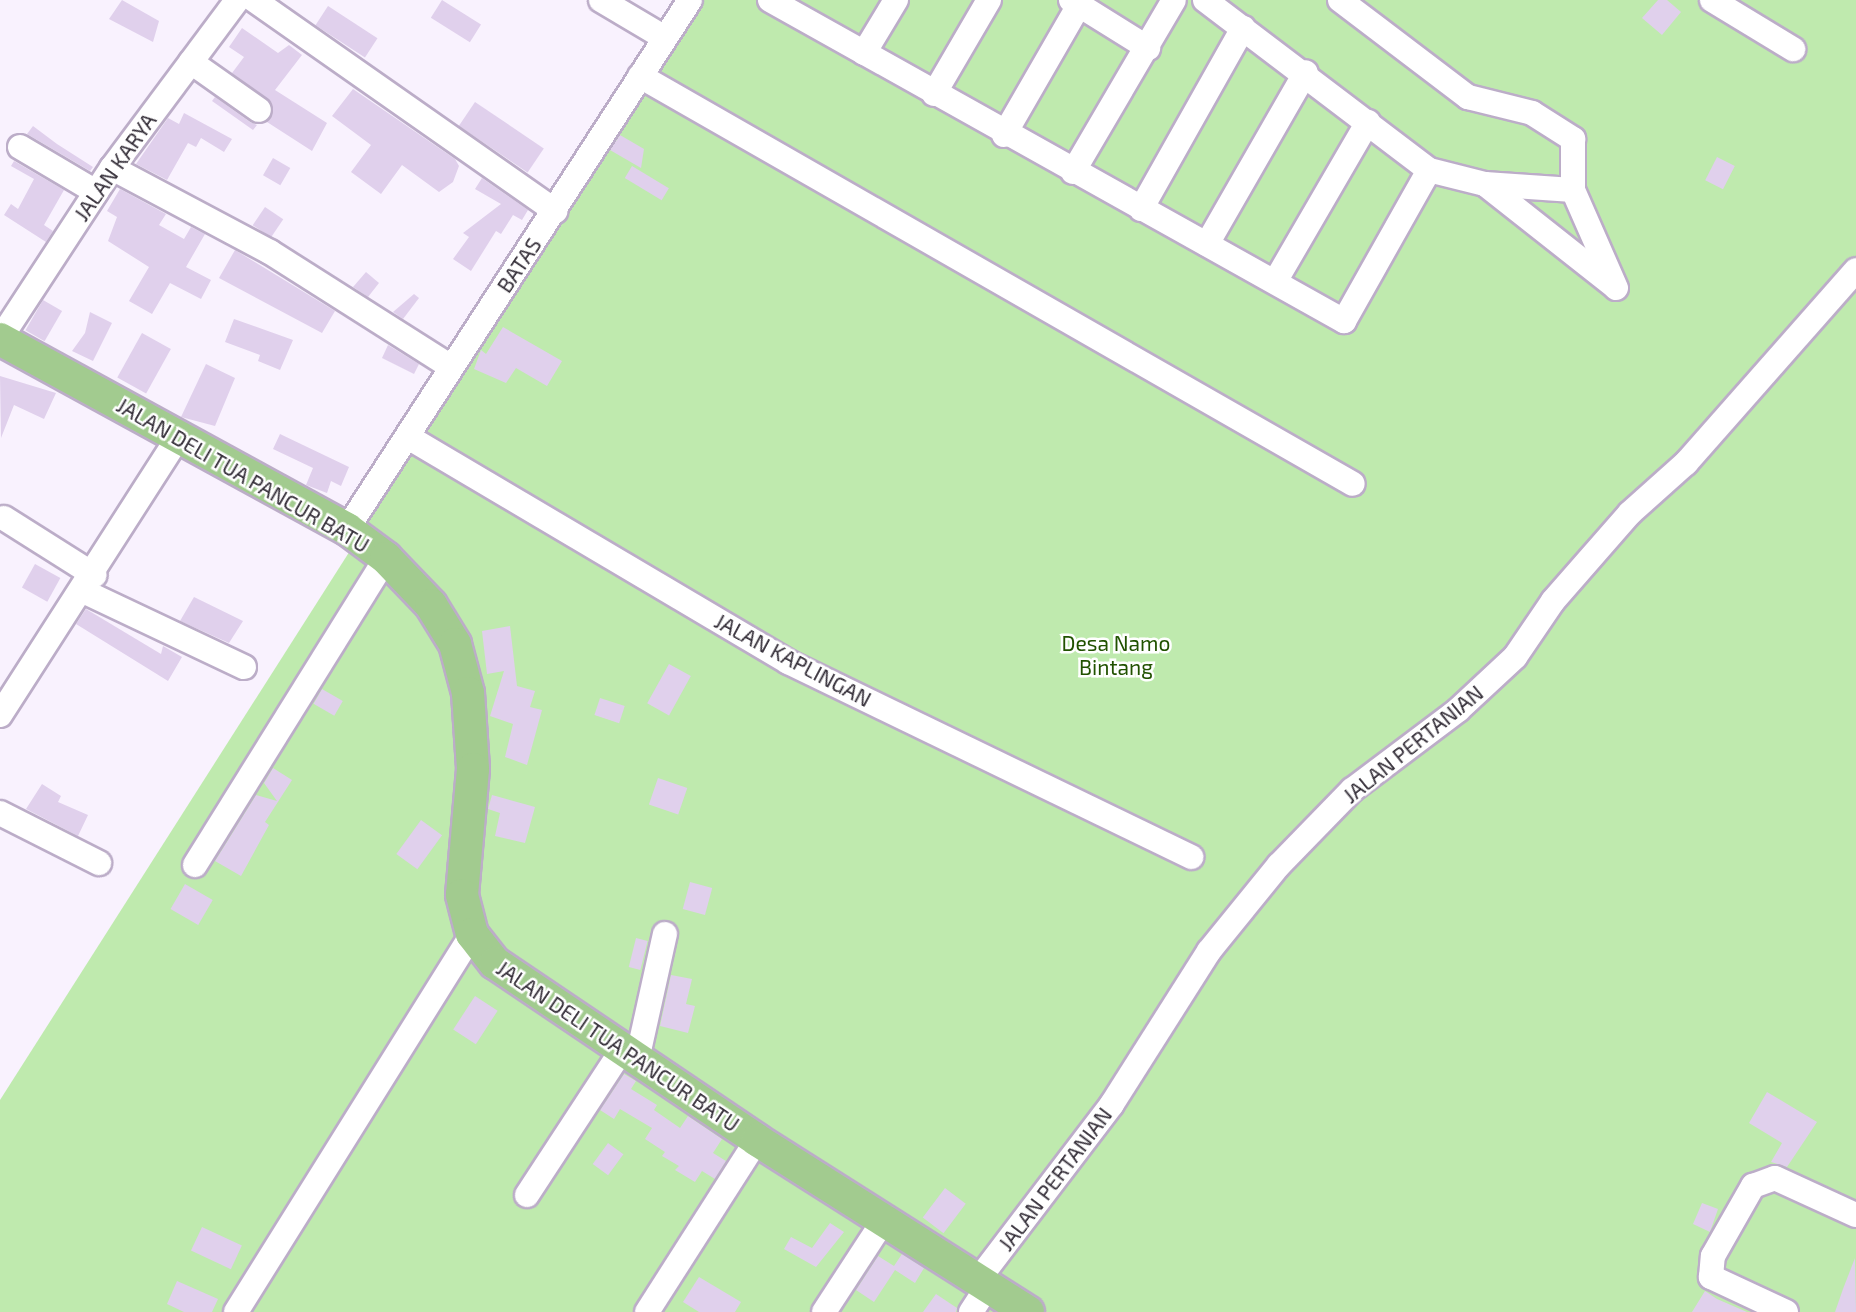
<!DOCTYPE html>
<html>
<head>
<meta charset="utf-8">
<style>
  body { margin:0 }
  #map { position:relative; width:1856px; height:1312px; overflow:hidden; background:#f9f2fe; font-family:"Exo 2",sans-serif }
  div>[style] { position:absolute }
  .green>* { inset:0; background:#bfeaae }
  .building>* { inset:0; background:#e0d0ec; transform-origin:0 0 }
  .roads { filter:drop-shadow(2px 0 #bcadc8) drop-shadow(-2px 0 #bcadc8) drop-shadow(0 2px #bcadc8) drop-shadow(0 -2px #bcadc8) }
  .minor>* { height:24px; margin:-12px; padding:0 12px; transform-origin:12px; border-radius:12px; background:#fff }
  .major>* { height:32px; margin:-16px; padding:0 16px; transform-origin:16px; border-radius:16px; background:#a2cb8f }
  span { translate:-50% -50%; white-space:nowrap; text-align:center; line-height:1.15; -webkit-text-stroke:5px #fff; paint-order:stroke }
  .street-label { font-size:21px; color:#332d37 }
  .park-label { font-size:21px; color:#215200 }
</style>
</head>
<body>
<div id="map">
  <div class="green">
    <div style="clip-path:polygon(701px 0,1856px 0,1856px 1312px,0 1312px,0 1100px)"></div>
  </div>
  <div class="building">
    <div style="clip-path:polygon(122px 0,159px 21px,153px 42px,109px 19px)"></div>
    <div style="left:442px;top:0;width:46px;height:21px;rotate:32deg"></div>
    <div style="clip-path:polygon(1658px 0,1667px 0,1681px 12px,1662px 35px,1642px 18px)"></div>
    <div style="left:328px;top:6px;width:59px;height:23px;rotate:33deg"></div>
    <div style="clip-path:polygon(242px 28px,278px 53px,289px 45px,302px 55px,275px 90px,327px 123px,312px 151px,267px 122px,272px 103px,232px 73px,244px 57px,229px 47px)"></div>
    <div style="clip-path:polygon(353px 89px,455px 159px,459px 166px,453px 182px,439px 192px,402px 165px,381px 194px,351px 172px,371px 145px,332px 116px)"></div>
    <div style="clip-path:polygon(215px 97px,250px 122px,257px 125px,253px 130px,212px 101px)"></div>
    <div style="left:475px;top:102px;width:83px;height:29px;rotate:34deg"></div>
    <div style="clip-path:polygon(184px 113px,232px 139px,224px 152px,201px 138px,196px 147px,188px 143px,167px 180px,136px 164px,168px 118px,179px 124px)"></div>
    <div style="clip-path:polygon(33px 126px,57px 144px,93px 167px,90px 171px,27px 134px)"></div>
    <div style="clip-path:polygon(620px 135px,644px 149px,641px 168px,610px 150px)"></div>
    <div style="left:1717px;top:157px;width:20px;height:26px;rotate:27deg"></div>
    <div style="left:273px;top:158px;width:20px;height:20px;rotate:30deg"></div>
    <div style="clip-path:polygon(14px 161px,64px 190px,44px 225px,53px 231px,46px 242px,4px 215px,11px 204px,18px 209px,34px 179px,11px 166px)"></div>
    <div style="left:632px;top:166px;width:43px;height:14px;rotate:31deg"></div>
    <div style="clip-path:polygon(482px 178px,528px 210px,522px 220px,513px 215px,501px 234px,496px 231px,471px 271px,453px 259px,469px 237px,463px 233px,501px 204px,475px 189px)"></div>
    <div style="clip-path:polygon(120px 189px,166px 214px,159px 225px,184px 239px,191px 227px,205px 234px,186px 267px,211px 280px,201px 299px,170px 283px,152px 314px,129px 301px,149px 267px,108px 241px,117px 217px,107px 211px)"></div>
    <div style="left:265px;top:207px;width:22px;height:22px;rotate:34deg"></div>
    <div style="clip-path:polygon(235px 250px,335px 311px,322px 333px,219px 278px)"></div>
    <div style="clip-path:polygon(366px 272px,379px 283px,368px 297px,353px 287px)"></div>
    <div style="clip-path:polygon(414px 294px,419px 298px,403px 319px,393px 312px)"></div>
    <div style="left:43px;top:300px;width:22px;height:35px;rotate:30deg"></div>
    <div style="clip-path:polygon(90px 312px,112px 323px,93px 361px,72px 351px,85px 333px)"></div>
    <div style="clip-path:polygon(234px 319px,293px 340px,280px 370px,258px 361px,260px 355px,225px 342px)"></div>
    <div style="clip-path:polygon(503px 327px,562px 361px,547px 386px,516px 368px,506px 383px,474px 369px,481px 350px,486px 354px)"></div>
    <div style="left:142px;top:333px;width:33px;height:51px;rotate:29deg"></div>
    <div style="clip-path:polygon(388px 345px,419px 364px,414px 374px,382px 358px)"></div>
    <div style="clip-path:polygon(206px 364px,235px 378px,215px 426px,181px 417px)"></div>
    <div style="clip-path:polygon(0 376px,56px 393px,44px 419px,14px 405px,1px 438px)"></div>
    <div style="clip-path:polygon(280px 434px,349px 467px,341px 486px,331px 481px,327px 493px,306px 485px,313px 468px,273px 449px)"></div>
    <div style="left:35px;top:564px;width:29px;height:27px;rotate:29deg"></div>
    <div style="clip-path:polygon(194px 597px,243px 621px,229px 643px,180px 621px)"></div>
    <div style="clip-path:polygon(86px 609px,161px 654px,163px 646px,182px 657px,168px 681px,76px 624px)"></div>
    <div style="clip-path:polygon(510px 626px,517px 686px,535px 691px,530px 707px,542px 710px,527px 765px,505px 757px,513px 724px,490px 716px,504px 671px,487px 674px,482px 631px)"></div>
    <div style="left:669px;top:664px;width:25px;height:45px;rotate:29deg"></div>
    <div style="left:322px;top:689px;width:24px;height:17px;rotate:30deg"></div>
    <div style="left:600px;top:698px;width:26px;height:18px;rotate:18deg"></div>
    <div style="clip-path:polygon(273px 768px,292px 780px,265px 822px,269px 825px,241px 876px,215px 861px,256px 795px,277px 801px,264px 783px)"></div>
    <div style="left:658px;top:778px;width:31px;height:28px;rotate:19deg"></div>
    <div style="clip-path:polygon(42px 784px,61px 796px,58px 802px,88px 815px,78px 836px,26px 809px)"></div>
    <div style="clip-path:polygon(492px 795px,535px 807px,525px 843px,495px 836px,500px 813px,488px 809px)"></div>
    <div style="left:421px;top:820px;width:26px;height:42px;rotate:36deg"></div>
    <div style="left:690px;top:882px;width:23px;height:28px;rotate:15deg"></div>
    <div style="left:185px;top:884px;width:32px;height:29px;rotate:30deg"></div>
    <div style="left:636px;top:938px;width:12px;height:30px;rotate:14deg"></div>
    <div style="clip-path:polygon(671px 975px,692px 979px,686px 1004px,695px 1006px,688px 1033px,660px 1026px)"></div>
    <div style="left:475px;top:996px;width:27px;height:40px;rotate:33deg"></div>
    <div style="clip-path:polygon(624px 1074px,636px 1081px,631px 1089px,657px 1105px,654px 1110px,680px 1128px,688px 1116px,722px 1139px,713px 1153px,726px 1161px,715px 1179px,702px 1171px,695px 1182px,675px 1170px,679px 1166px,662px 1156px,665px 1152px,645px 1139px,652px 1128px,620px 1109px,614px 1119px,600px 1110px)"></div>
    <div style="clip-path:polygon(1767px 1092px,1817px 1122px,1787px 1167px,1771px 1162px,1782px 1143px,1749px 1123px)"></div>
    <div style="left:608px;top:1143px;width:19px;height:26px;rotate:36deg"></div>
    <div style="left:945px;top:1188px;width:26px;height:37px;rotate:37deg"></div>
    <div style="clip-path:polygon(1702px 1203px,1718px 1209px,1710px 1232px,1693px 1224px)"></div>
    <div style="clip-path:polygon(830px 1223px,844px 1232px,816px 1267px,784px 1249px,791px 1237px,812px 1248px)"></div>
    <div style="left:202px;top:1227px;width:44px;height:26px;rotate:25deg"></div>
    <div style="clip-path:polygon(902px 1254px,924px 1268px,915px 1283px,895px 1270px,874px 1302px,856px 1290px,878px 1256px,894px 1266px)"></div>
    <div style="clip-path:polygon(1855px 1258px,1856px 1312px,1835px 1312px,1843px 1289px)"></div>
    <div style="clip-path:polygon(699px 1277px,741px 1302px,735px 1312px,699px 1312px,683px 1302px)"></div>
    <div style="clip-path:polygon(177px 1281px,218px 1299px,212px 1312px,184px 1312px,167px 1304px)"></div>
    <div style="clip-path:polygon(1705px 1291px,1717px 1299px,1747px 1312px,1692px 1312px)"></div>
    <div style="clip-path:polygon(936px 1294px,957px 1308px,956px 1312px,923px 1312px)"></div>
  </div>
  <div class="roads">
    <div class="minor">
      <div style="left:254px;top:0;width:368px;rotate:35deg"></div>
      <div style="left:601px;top:0;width:74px;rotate:30.7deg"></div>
      <div style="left:770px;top:0;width:658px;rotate:29.22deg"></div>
      <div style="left:1344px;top:321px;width:173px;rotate:-60.6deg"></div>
      <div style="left:1071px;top:0;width:91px;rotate:31.9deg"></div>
      <div style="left:1205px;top:0;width:281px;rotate:37.2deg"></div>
      <div style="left:1340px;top:0;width:161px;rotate:37.2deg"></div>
      <div style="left:1468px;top:97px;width:66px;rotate:14deg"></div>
      <div style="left:1532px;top:113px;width:49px;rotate:32.4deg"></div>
      <div style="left:1573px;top:139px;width:51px;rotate:90deg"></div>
      <div style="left:1573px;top:190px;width:107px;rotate:66.3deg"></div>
      <div style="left:1712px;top:0;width:95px;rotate:31.2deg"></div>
      <div style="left:864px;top:53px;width:62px;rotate:-58.9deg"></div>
      <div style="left:191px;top:62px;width:83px;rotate:35.2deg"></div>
      <div style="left:640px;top:76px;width:821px;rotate:29.78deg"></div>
      <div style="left:934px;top:94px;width:109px;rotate:-59.7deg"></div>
      <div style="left:1004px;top:135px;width:150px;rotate:-60deg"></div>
      <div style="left:20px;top:147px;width:88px;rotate:30.6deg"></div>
      <div style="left:112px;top:168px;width:179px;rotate:28deg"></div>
      <div style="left:270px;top:252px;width:214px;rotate:32.4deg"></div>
      <div style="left:1429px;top:170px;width:58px;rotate:14deg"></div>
      <div style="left:1485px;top:184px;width:88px;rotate:3.9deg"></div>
      <div style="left:1073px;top:172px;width:199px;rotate:-59.6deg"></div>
      <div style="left:1485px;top:184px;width:164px;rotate:38.3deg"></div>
      <div style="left:1141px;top:209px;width:208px;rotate:-60.6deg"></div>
      <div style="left:1207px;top:244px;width:198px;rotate:-60.1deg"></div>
      <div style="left:1276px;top:280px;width:183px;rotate:-59.8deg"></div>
      <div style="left:0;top:339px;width:204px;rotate:-56.8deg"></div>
      <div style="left:112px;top:168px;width:209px;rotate:-53.3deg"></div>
      <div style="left:408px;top:437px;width:442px;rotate:30.6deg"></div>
      <div style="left:788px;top:662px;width:448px;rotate:25.8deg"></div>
      <div style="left:4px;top:518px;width:107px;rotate:32.3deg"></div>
      <div style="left:347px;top:529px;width:630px;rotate:-57.04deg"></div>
      <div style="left:83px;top:591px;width:178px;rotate:25.3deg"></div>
      <div style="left:0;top:715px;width:331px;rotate:-57.3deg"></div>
      <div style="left:0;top:813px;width:111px;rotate:26.8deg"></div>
      <div style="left:195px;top:865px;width:362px;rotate:-58.1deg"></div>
      <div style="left:637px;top:1060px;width:129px;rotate:-77.5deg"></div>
      <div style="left:527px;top:1195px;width:173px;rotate:-56.8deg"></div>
      <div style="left:978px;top:1280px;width:221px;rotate:-52.7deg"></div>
      <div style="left:1112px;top:1104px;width:181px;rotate:-57.6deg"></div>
      <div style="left:1209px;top:951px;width:111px;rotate:-50.9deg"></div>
      <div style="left:1279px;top:865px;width:105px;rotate:-45.8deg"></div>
      <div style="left:1352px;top:790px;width:133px;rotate:-37deg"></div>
      <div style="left:1458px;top:710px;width:78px;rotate:-42.9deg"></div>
      <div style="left:1515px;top:657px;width:68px;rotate:-55.8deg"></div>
      <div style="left:1553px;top:601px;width:117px;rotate:-48.8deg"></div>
      <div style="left:1630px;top:513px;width:75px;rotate:-41.8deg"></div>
      <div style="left:1686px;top:463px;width:257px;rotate:-48.6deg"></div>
      <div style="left:236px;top:1312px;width:446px;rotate:-58deg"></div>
      <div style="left:647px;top:1312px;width:204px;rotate:-57.4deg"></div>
      <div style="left:824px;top:1312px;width:110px;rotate:-56.9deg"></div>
      <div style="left:971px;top:1312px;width:31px;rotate:-57deg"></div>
      <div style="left:1786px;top:1312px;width:83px;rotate:-155deg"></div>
      <div style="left:1711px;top:1277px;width:21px;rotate:-85deg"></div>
      <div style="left:1713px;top:1256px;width:81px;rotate:-60.3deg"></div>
      <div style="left:1753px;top:1186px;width:23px;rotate:-20deg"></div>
      <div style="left:1775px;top:1178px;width:89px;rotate:24.6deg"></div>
    </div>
    <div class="major">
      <div style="left:0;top:339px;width:396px;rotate:28.7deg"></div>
      <div style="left:347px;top:529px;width:49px;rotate:36.6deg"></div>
      <div style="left:386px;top:558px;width:65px;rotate:46.2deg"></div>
      <div style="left:431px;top:605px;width:46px;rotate:58.4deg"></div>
      <div style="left:455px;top:644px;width:51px;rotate:75.1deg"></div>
      <div style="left:468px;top:693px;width:76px;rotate:86.2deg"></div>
      <div style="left:473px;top:769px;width:126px;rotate:95deg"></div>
      <div style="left:462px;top:895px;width:40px;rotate:75.6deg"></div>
      <div style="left:472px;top:934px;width:37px;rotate:52deg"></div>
      <div style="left:495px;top:963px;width:316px;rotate:34deg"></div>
      <div style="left:757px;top:1140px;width:321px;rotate:32.4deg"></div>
    </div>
  </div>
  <div class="street-label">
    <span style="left:115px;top:167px;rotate:-55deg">JALAN KARYA</span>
    <span style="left:519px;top:265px;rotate:-56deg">BATAS</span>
    <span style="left:243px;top:475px;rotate:30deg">JALAN DELI TUA PANCUR BATU</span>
    <span style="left:793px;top:660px;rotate:28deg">JALAN KAPLINGAN</span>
    <span style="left:1413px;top:744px;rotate:-39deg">JALAN PERTANIAN</span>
    <span style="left:618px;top:1046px;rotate:34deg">JALAN DELI TUA PANCUR BATU</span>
    <span style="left:1055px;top:1179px;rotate:-53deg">JALAN PERTANIAN</span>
  </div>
  <div class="park-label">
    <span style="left:1116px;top:655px">Desa Namo<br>Bintang</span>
  </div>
</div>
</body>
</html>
